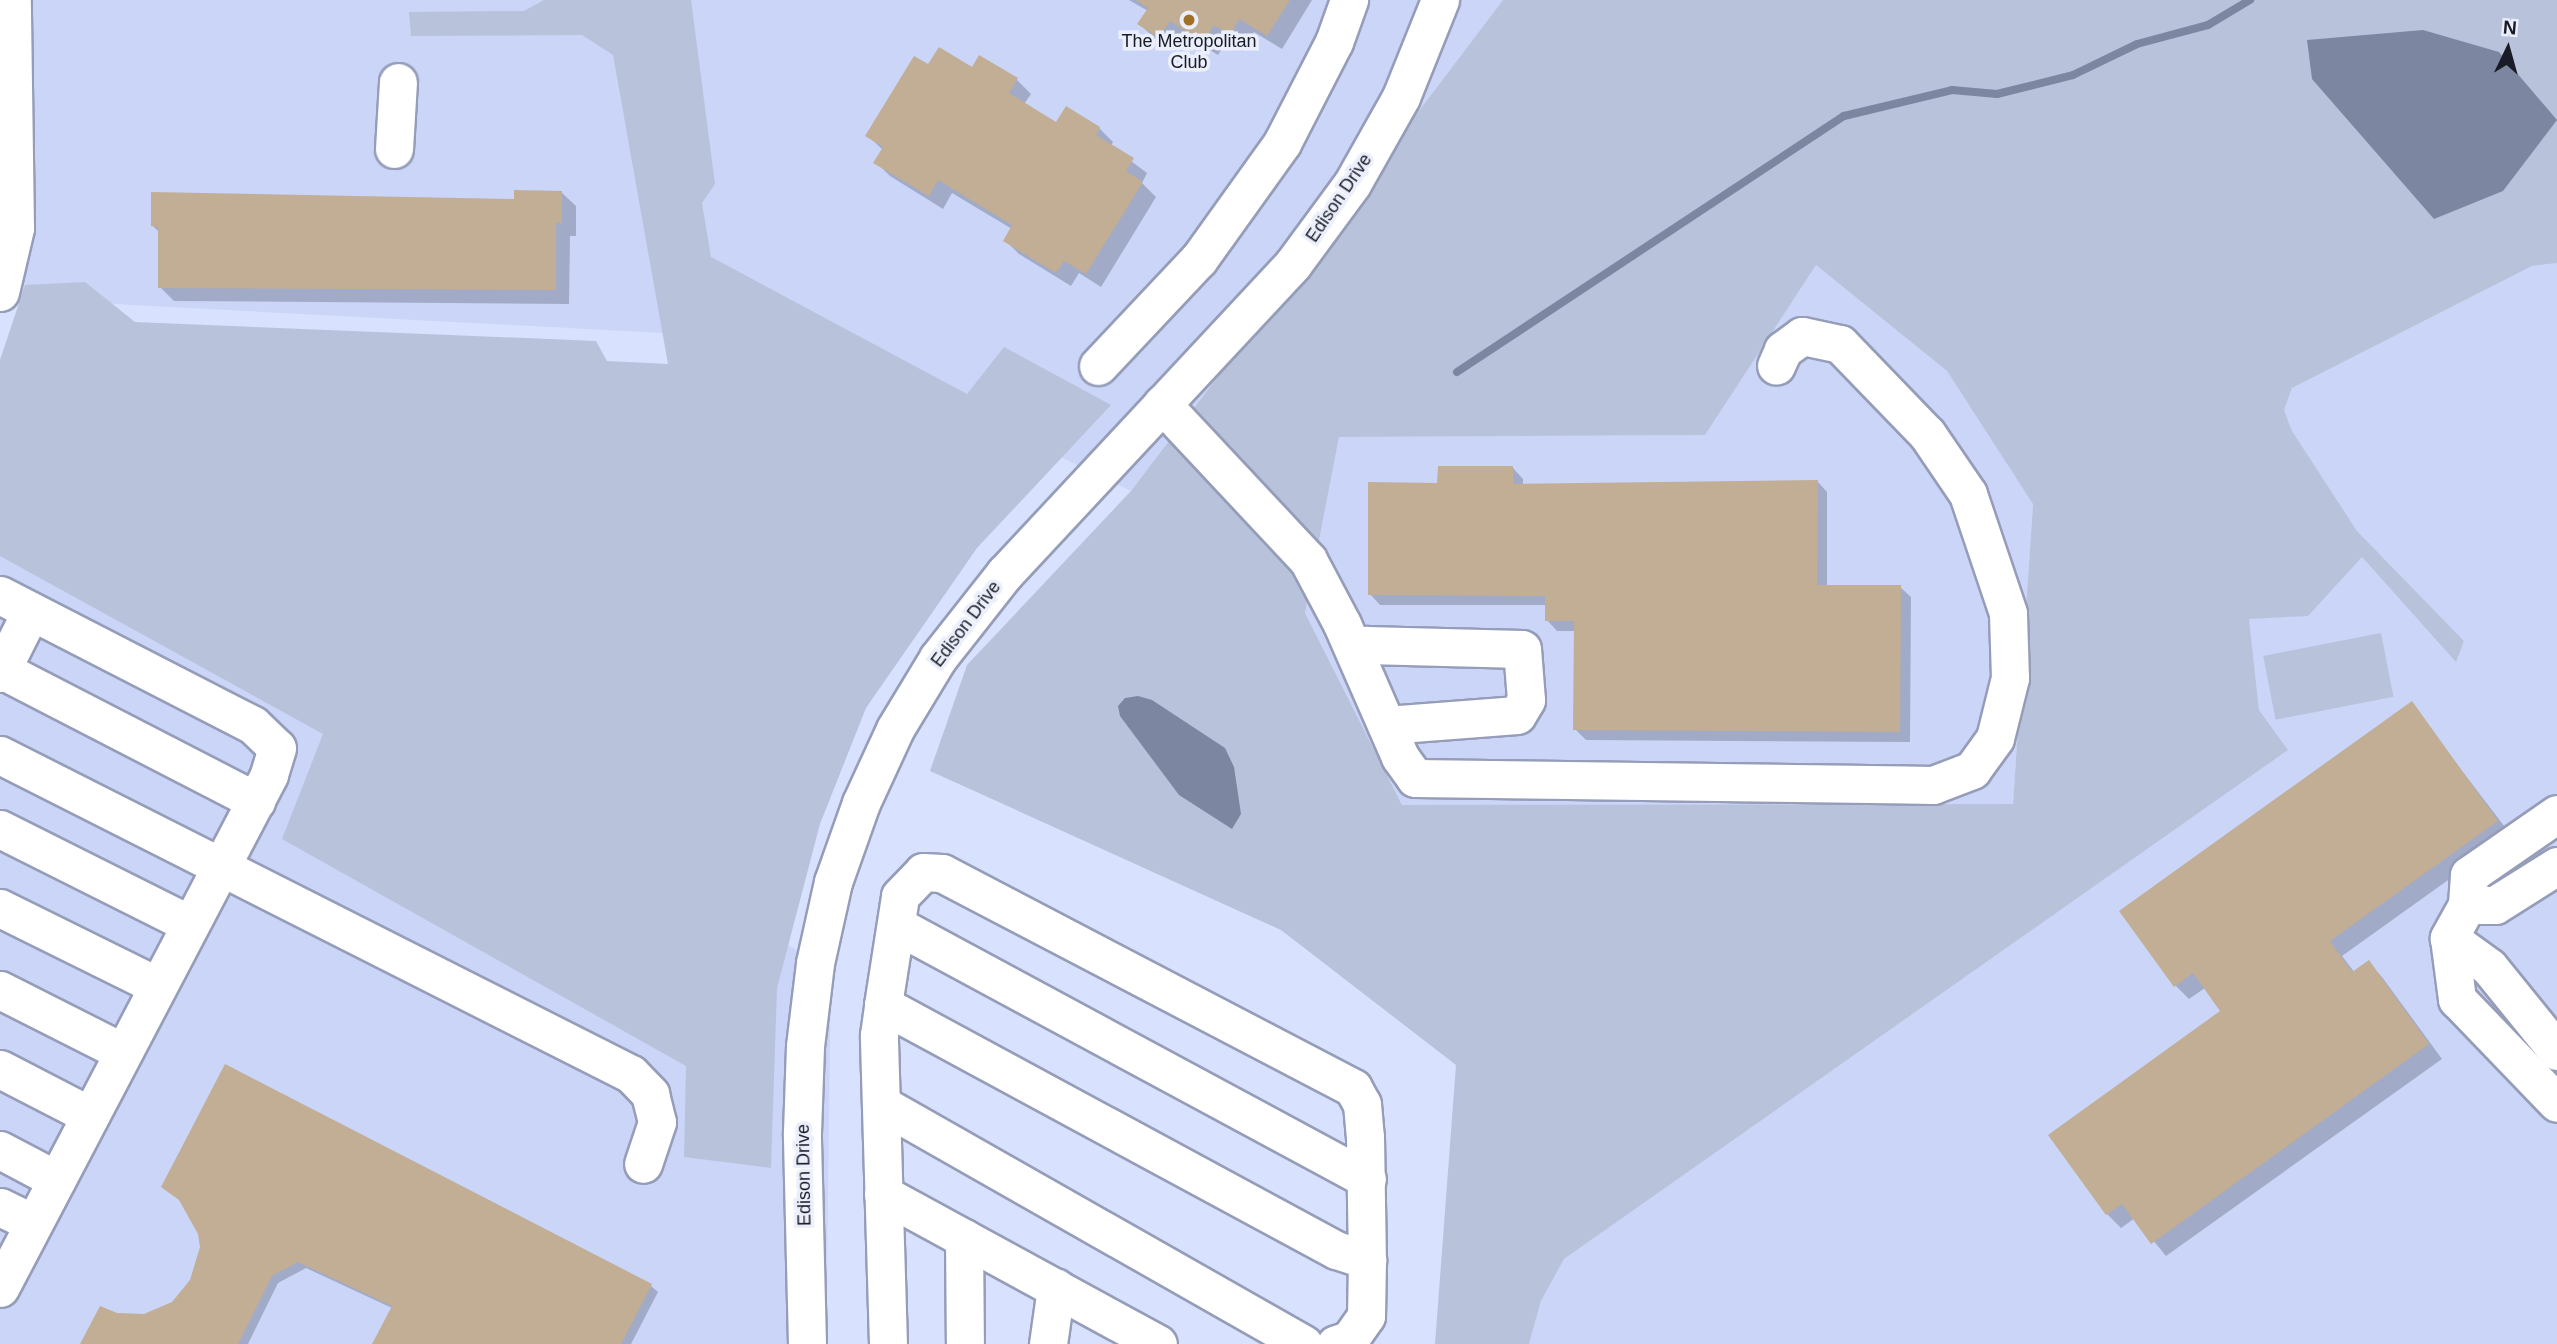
<!DOCTYPE html>
<html>
<head>
<meta charset="utf-8">
<style>
  body { margin:0 }
  #map { position:relative; width:2557px; height:1344px; overflow:hidden; background:#d8e2fe; font-family:Helvetica,sans-serif }
  div>[style] { position:absolute }
  .built>* { inset:0; background:#cad5f8 }
  .green>* { inset:0; background:#b9c2db; transform-origin:0 0 }
  .water>* { inset:0; background:#7d86a1 }
  .shadow>* { inset:0; background:#0003 }
  .stream>* { height:8px; margin:-4px; padding:0 4px; transform-origin:4px; border-radius:4px; background:#7d86a1 }
  .building>* { inset:0; background:#c1ae94 }
  .roads { filter:drop-shadow(2px 0 #959db8) drop-shadow(-2px 0 #959db8) drop-shadow(0 2px #959db8) drop-shadow(0 -2px #959db8) }
  .minor>* { height:37px; margin:-18.5px; padding:0 18.5px; transform-origin:18.5px; border-radius:18.5px; background:#fff }
  .dots>* { width:19px; height:19px; translate:-50% -50%; box-sizing:border-box; border:4px solid #ebeffb; border-radius:50% }
  span { translate:-50% -50%; white-space:nowrap; text-align:center; line-height:1.15; -webkit-text-stroke:7px #ebeffb; paint-order:stroke }
  .poi-label { font-size:18px; color:#191c26 }
  .street-label { font-size:18px; color:#191c26 }
  .north { position:absolute; left:2473px; top:14px; width:70px; height:70px; -webkit-text-stroke:5px #ebeffb; paint-order:stroke; rotate:5deg; font-size:19px; font-weight:700; line-height:28px; text-align:center; color:#191c26 }
  .north::after { content:''; display:block; margin:auto; width:24px; height:32px; background:#191c26; clip-path:polygon(50% 0,100% 100%,50% 72%,0 100%) }
</style>
</head>
<body>
<div id="map">
  <div class="built">
    <div style="clip-path:polygon(0 0,1503px 0,1131px 491px,697px 282px,681px 334px,0 298px)"></div>
    <div style="clip-path:polygon(2557px 263px,2557px 1344px,1529px 1344px,1541px 1301px,1564px 1259px,2288px 750px,2259px 710px,2249px 619px,2308px 615px,2362px 557px,2456px 661px,2464px 641px,2357px 531px,2292px 431px,2284px 410px,2292px 388px,2532px 266px)"></div>
    <div style="clip-path:polygon(1816px 265px,1947px 371px,2033px 503px,2013px 805px,1402px 805px,1305px 613px,1339px 437px,1705px 435px)"></div>
    <div style="clip-path:polygon(0 531px,831px 968px,826px 1344px,0 1344px)"></div>
  </div>
  <div class="green">
    <div style="clip-path:polygon(544px 0,691px 0,715px 184px,702px 203px,711px 257px,967px 394px,1004px 347px,1111px 405px,977px 548px,866px 708px,820px 824px,777px 988px,771px 1168px,684px 1157px,686px 1066px,282px 839px,323px 734px,0 556px,0 360px,25px 285px,85px 282px,135px 322px,596px 341px,607px 361px,668px 364px,613px 55px,582px 35px,411px 36px,409px 12px,524px 11px)"></div>
    <div style="clip-path:polygon(evenodd,1503px 0,2557px 0,2557px 263px,2532px 266px,2292px 388px,2284px 410px,2292px 431px,2357px 531px,2464px 641px,2456px 662px,2362px 557px,2308px 616px,2249px 619px,2259px 710px,2288px 750px,1564px 1259px,1541px 1301px,1529px 1344px,1435px 1344px,1456px 1065px,1281px 930px,930px 771px,967px 665px,1131px 491px,1503px 0,1816px 265px,1947px 371px,2033px 504px,2013px 804px,1402px 805px,1305px 613px,1339px 437px,1705px 435px,1816px 265px)"></div>
    <div style="left:2381px;top:633px;width:65px;height:120px;rotate:79deg"></div>
  </div>
  <div class="water">
    <div style="clip-path:polygon(2423px 30px,2499px 52px,2557px 120px,2503px 191px,2434px 219px,2312px 79px,2307px 40px)"></div>
    <div style="clip-path:polygon(1138px 696px,1152px 700px,1225px 748px,1234px 767px,1241px 814px,1232px 829px,1179px 795px,1120px 716px,1118px 706px,1125px 698px)"></div>
  </div>
  <div class="shadow">
    <div style="clip-path:polygon(1129px 0,1312px 0,1282px 49px,1254px 32px,1244px 48px,1228px 38px,1218px 55px,1184px 34px,1174px 50px,1154px 38px,1140px 24px,1148px 11px)"></div>
    <div style="clip-path:polygon(929px 67px,1017px 80px,1031px 94px,1024px 104px,1057px 124px,1099px 128px,1113px 142px,1111px 146px,1147px 173px,1142px 183px,1156px 197px,1101px 287px,1079px 273px,1071px 286px,1019px 254px,1005px 240px,1012px 229px,952px 193px,943px 209px,890px 176px,876px 162px,883px 150px,867px 135px)"></div>
    <div style="clip-path:polygon(561px 192px,576px 206px,576px 236px,570px 236px,569px 304px,174px 301px,160px 287px,160px 233px,153px 226px,515px 200px)"></div>
    <div style="clip-path:polygon(1513px 468px,1523px 479px,1523px 485px,1817px 481px,1827px 492px,1827px 586px,1900px 587px,1911px 597px,1910px 742px,1586px 740px,1575px 729px,1576px 631px,1557px 631px,1547px 620px,1547px 605px,1380px 605px,1370px 594px,1439px 485px)"></div>
    <div style="clip-path:polygon(2411px 704px,2511px 835px,2342px 956px,2355px 973px,2368px 963px,2382px 977px,2442px 1059px,2166px 1256px,2135px 1218px,2121px 1228px,2107px 1214px,2223px 1012px,2205px 988px,2189px 999px,2175px 985px)"></div>
    <div style="clip-path:polygon(202px 1247px,651px 1286px,658px 1292px,631px 1344px,374px 1344px,392px 1308px,306px 1268px,278px 1283px,248px 1344px,82px 1344px,117px 1315px,144px 1315px,173px 1303px,192px 1280px)"></div>
  </div>
  <div class="stream">
    <div style="left:1457px;top:372px;width:464px;rotate:-33.5deg"></div>
    <div style="left:1844px;top:116px;width:111px;rotate:-13.5deg"></div>
    <div style="left:1952px;top:90px;width:45px;rotate:5.1deg"></div>
    <div style="left:1997px;top:94px;width:78px;rotate:-14deg"></div>
    <div style="left:2073px;top:75px;width:71px;rotate:-25.8deg"></div>
    <div style="left:2137px;top:44px;width:73px;rotate:-15deg"></div>
    <div style="left:2208px;top:25px;width:49px;rotate:-30.8deg"></div>
  </div>
  <div class="building">
    <div style="clip-path:polygon(1136px 0,1290px 0,1267px 36px,1239px 19px,1230px 35px,1214px 25px,1203px 42px,1170px 21px,1159px 38px,1137px 24px,1148px 8px)"></div>
    <div style="clip-path:polygon(939px 47px,972px 67px,979px 55px,1018px 78px,1009px 93px,1056px 122px,1066px 106px,1100px 127px,1096px 135px,1134px 158px,1126px 171px,1143px 182px,1086px 274px,1064px 261px,1056px 273px,1003px 241px,1012px 225px,938px 180px,929px 196px,873px 163px,883px 147px,865px 136px,914px 56px,928px 64px)"></div>
    <div style="clip-path:polygon(514px 190px,562px 191px,562px 223px,556px 223px,556px 290px,158px 288px,158px 227px,151px 226px,151px 192px,514px 199px)"></div>
    <div style="clip-path:polygon(1438px 466px,1513px 466px,1513px 484px,1818px 480px,1817px 585px,1901px 585px,1900px 732px,1573px 730px,1574px 621px,1545px 621px,1545px 596px,1368px 595px,1368px 482px,1437px 483px)"></div>
    <div style="clip-path:polygon(2412px 701px,2498px 821px,2330px 941px,2352px 972px,2369px 960px,2429px 1044px,2151px 1244px,2122px 1204px,2106px 1215px,2048px 1135px,2220px 1011px,2193px 973px,2174px 987px,2119px 911px)"></div>
    <div style="clip-path:polygon(225px 1064px,652px 1284px,621px 1344px,372px 1344px,392px 1306px,298px 1262px,272px 1276px,238px 1344px,80px 1344px,100px 1306px,117px 1313px,144px 1314px,172px 1302px,190px 1280px,200px 1247px,198px 1234px,179px 1200px,161px 1187px)"></div>
  </div>
  <div class="roads">
    <div class="minor">
      <div style="left:394px;top:149px;width:67px;rotate:-86.6deg"></div>
      <div style="left:0;top:292px;width:66px;rotate:-76.8deg"></div>
      <div style="left:15px;top:228px;width:228px;rotate:-90.8deg"></div>
      <div style="left:1098px;top:366px;width:147px;rotate:-46.7deg"></div>
      <div style="left:1199px;top:259px;width:143px;rotate:-54.4deg"></div>
      <div style="left:1282px;top:143px;width:114px;rotate:-62.8deg"></div>
      <div style="left:1334px;top:42px;width:45px;rotate:-70.3deg"></div>
      <div style="left:1162px;top:404px;width:214px;rotate:46.9deg"></div>
      <div style="left:1308px;top:560px;width:72px;rotate:62deg"></div>
      <div style="left:1342px;top:624px;width:145px;rotate:66.4deg"></div>
      <div style="left:1400px;top:757px;width:26px;rotate:54deg"></div>
      <div style="left:1415px;top:778px;width:518px;rotate:0.77deg"></div>
      <div style="left:1933px;top:785px;width:42px;rotate:-21deg"></div>
      <div style="left:1972px;top:770px;width:39px;rotate:-54deg"></div>
      <div style="left:1995px;top:738px;width:62px;rotate:-76deg"></div>
      <div style="left:2010px;top:678px;width:65px;rotate:-91.8deg"></div>
      <div style="left:2008px;top:613px;width:126px;rotate:-108.6deg"></div>
      <div style="left:1968px;top:494px;width:73px;rotate:-124.3deg"></div>
      <div style="left:1927px;top:434px;width:125px;rotate:-134deg"></div>
      <div style="left:1840px;top:344px;width:39px;rotate:-168deg"></div>
      <div style="left:1802px;top:336px;width:24px;rotate:144deg"></div>
      <div style="left:1783px;top:350px;width:17px;rotate:114deg"></div>
      <div style="left:0;top:595px;width:284px;rotate:27.2deg"></div>
      <div style="left:253px;top:725px;width:33px;rotate:44deg"></div>
      <div style="left:277px;top:748px;width:28px;rotate:107deg"></div>
      <div style="left:269px;top:775px;width:579px;rotate:117.67deg"></div>
      <div style="left:1355px;top:653px;width:14px;rotate:-36deg"></div>
      <div style="left:1366px;top:645px;width:156px;rotate:1.5deg"></div>
      <div style="left:1522px;top:649px;width:51px;rotate:85.5deg"></div>
      <div style="left:1526px;top:700px;width:17px;rotate:121deg"></div>
      <div style="left:1517px;top:715px;width:131px;rotate:175.6deg"></div>
      <div style="left:2px;top:670px;width:286px;rotate:27.3deg"></div>
      <div style="left:0;top:673px;width:67px;rotate:-63.4deg"></div>
      <div style="left:0;top:755px;width:707px;rotate:26.82deg"></div>
      <div style="left:631px;top:1074px;width:28px;rotate:46deg"></div>
      <div style="left:650px;top:1094px;width:29px;rotate:76deg"></div>
      <div style="left:657px;top:1122px;width:44px;rotate:108.4deg"></div>
      <div style="left:2557px;top:814px;width:107px;rotate:145.3deg"></div>
      <div style="left:2469px;top:875px;width:30px;rotate:94deg"></div>
      <div style="left:2467px;top:905px;width:38px;rotate:119deg"></div>
      <div style="left:2449px;top:938px;width:62px;rotate:82.5deg"></div>
      <div style="left:2457px;top:999px;width:144px;rotate:46.1deg"></div>
      <div style="left:0;top:829px;width:212px;rotate:26.6deg"></div>
      <div style="left:2467px;top:905px;width:28px"></div>
      <div style="left:2495px;top:905px;width:73px;rotate:-32.2deg"></div>
      <div style="left:0;top:908px;width:176px;rotate:26.3deg"></div>
      <div style="left:896px;top:925px;width:535px;rotate:28.34deg"></div>
      <div style="left:2449px;top:938px;width:49px;rotate:35.9deg"></div>
      <div style="left:2489px;top:967px;width:108px;rotate:51deg"></div>
      <div style="left:0;top:990px;width:138px;rotate:26.8deg"></div>
      <div style="left:883px;top:1005px;width:110px;rotate:-81.1deg"></div>
      <div style="left:900px;top:896px;width:33px;rotate:-46deg"></div>
      <div style="left:923px;top:872px;width:19px;rotate:3deg"></div>
      <div style="left:942px;top:873px;width:464px;rotate:27.6deg"></div>
      <div style="left:1353px;top:1088px;width:18px;rotate:61deg"></div>
      <div style="left:1362px;top:1104px;width:33px;rotate:85deg"></div>
      <div style="left:1365px;top:1137px;width:123px;rotate:89.1deg"></div>
      <div style="left:0;top:1069px;width:100px;rotate:27.3deg"></div>
      <div style="left:881px;top:1104px;width:486px;rotate:29.6deg"></div>
      <div style="left:0;top:1150px;width:64px;rotate:27.8deg"></div>
      <div style="left:883px;top:1194px;width:313px;rotate:28.6deg"></div>
      <div style="left:0;top:1207px;width:37px;rotate:26deg"></div>
      <div style="left:964px;top:1238px;width:106px;rotate:89.5deg"></div>
      <div style="left:807px;top:1344px;width:212px;rotate:-91.4deg"></div>
      <div style="left:802px;top:1132px;width:86px;rotate:-88deg"></div>
      <div style="left:805px;top:1046px;width:84px;rotate:-83.1deg"></div>
      <div style="left:815px;top:963px;width:83px;rotate:-77.5deg"></div>
      <div style="left:833px;top:882px;width:84px;rotate:-70.5deg"></div>
      <div style="left:861px;top:803px;width:81px;rotate:-65.3deg"></div>
      <div style="left:895px;top:729px;width:83px;rotate:-58.8deg"></div>
      <div style="left:938px;top:658px;width:108px;rotate:-51.8deg"></div>
      <div style="left:1005px;top:573px;width:422px;rotate:-47deg"></div>
      <div style="left:1293px;top:264px;width:99px;rotate:-53.6deg"></div>
      <div style="left:1352px;top:184px;width:100px;rotate:-60.6deg"></div>
      <div style="left:1401px;top:97px;width:105px;rotate:-68.1deg"></div>
      <div style="left:888px;top:1344px;width:309px;rotate:-91.7deg"></div>
      <div style="left:879px;top:1035px;width:30px;rotate:-82deg"></div>
      <div style="left:883px;top:1005px;width:515px;rotate:28.41deg"></div>
      <div style="left:1336px;top:1250px;width:33px;rotate:18deg"></div>
      <div style="left:1367px;top:1260px;width:56px;rotate:91deg"></div>
      <div style="left:1366px;top:1316px;width:29px;rotate:125deg"></div>
      <div style="left:1349px;top:1340px;width:14px;rotate:163deg"></div>
      <div style="left:1048px;top:1344px;width:57px;rotate:-81.9deg"></div>
    </div>
  </div>
  <div class="dots">
    <div style="left:1189px;top:20px;background:#a07124"></div>
  </div>
  <div class="poi-label">
    <span style="left:1189px;top:52px">The Metropolitan<br>Club</span>
  </div>
  <div class="street-label">
    <span style="left:1339px;top:198px;rotate:-56deg">Edison Drive</span>
    <span style="left:966px;top:624px;rotate:-53deg">Edison Drive</span>
    <span style="left:804px;top:1175px;rotate:-91deg">Edison Drive</span>
  </div>
  <div class="north">N</div>
</div>
</body>
</html>
